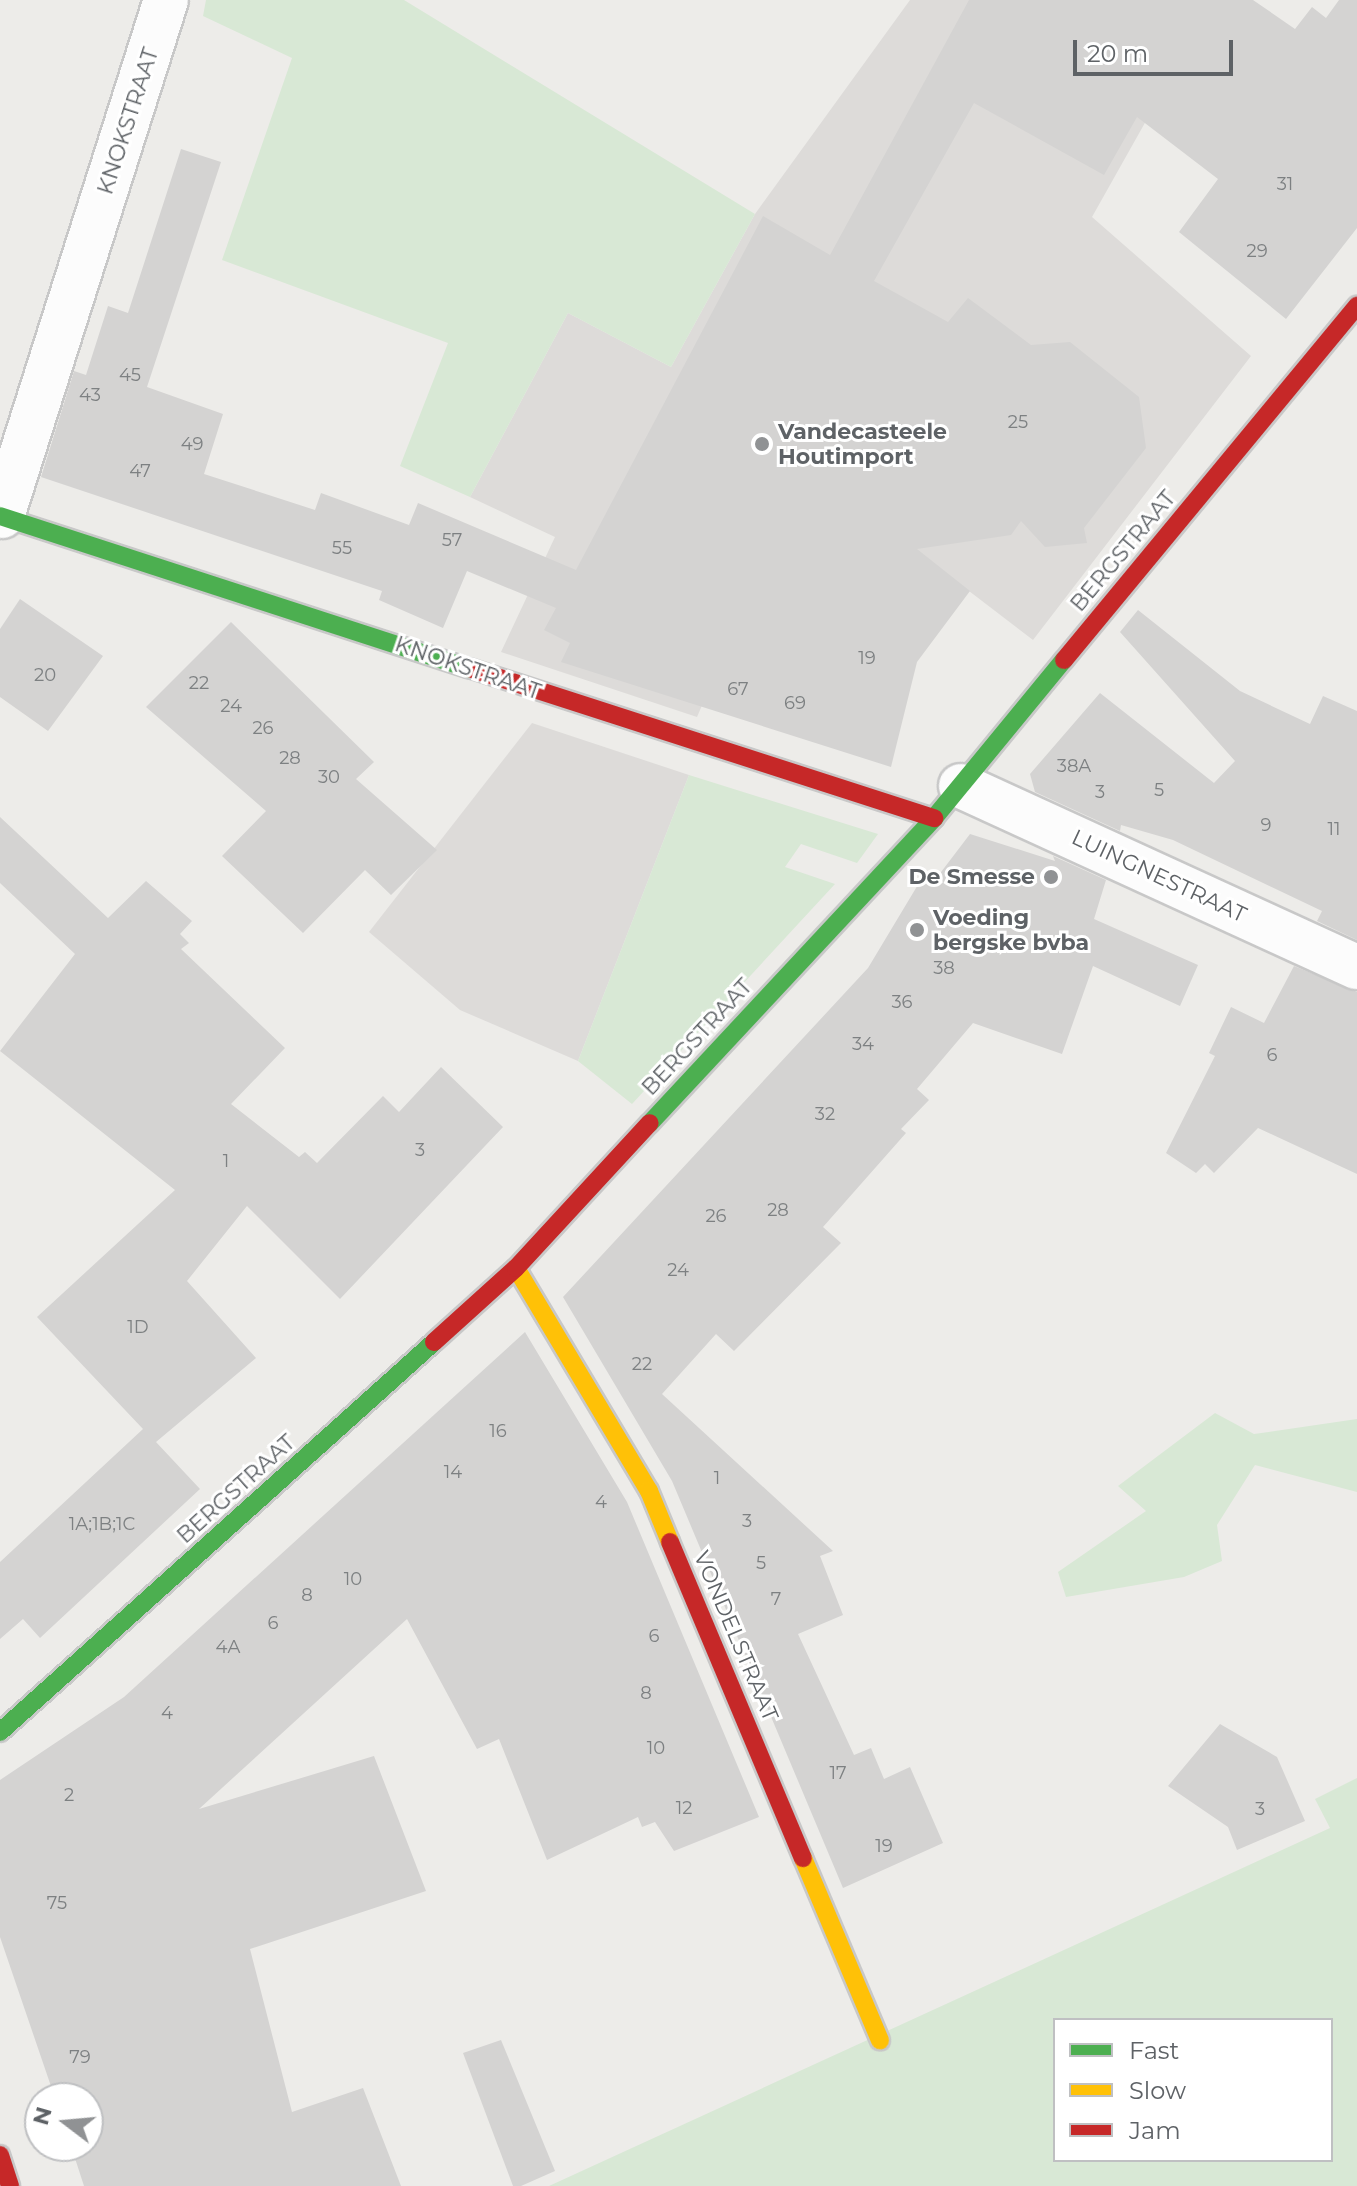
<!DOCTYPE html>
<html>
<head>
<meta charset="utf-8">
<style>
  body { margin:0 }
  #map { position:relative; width:1357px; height:2186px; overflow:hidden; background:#edece9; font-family:Montserrat,sans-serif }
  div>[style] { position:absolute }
  .industrial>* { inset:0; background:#dddbd9 }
  .green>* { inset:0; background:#d8e8d5 }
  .building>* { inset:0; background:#d4d3d2 }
  .roads { filter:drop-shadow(2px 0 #c8c8c8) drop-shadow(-2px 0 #c8c8c8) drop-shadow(0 2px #c8c8c8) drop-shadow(0 -2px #c8c8c8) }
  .street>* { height:44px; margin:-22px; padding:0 22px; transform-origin:22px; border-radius:22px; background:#fcfcfc }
  .fast>* { height:18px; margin:-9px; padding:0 9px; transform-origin:9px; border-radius:9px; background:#4caf50 }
  .slow>* { height:18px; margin:-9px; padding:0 9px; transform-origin:9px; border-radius:9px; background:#ffc107 }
  .jam>* { height:18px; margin:-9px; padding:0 9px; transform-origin:9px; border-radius:9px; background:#c62828 }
  .dots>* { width:22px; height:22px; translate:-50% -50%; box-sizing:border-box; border:4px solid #fff; border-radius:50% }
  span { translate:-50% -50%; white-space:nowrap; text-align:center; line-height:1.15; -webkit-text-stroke:6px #fff; paint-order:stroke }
  .number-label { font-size:18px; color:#7d8082 }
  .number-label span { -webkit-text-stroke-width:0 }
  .street-label { font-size:22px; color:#5e6266 }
  .poi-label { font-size:22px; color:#5e6266; font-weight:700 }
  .left { translate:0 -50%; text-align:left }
  .right { translate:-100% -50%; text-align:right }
  .legend { position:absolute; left:1053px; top:2018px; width:280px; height:144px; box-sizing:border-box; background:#fff; border:2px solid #bfc0c2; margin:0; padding:10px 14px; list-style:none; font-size:24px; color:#5e6266 }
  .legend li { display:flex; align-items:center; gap:16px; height:40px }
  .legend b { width:40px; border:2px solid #bfc0c2 }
  .north { position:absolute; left:24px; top:2082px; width:80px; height:80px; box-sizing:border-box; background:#fff; border:2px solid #bfc0c2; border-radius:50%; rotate:286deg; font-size:22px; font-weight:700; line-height:32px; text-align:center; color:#5e6266 }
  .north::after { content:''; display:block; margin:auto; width:28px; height:36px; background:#909294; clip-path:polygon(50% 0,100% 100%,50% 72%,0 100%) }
  .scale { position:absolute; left:1073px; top:40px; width:160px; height:36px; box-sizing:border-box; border:4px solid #5e6266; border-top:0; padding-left:10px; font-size:24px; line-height:28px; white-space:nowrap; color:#5e6266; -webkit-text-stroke:6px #fff; paint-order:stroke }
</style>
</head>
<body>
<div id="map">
  <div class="industrial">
    <div style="clip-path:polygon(910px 0,1214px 0,1092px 217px,1251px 356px,1033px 640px,969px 591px,750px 593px,697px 717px,501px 652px,555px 537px,470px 497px,568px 313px,671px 367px,755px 214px)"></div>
    <div style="clip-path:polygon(532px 723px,689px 775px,578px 1061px,460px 1010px,369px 932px)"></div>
  </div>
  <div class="green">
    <div style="clip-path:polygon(206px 0,404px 0,755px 214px,671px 367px,568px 313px,470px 497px,400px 466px,448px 343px,222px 260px,292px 58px,203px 16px)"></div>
    <div style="clip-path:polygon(689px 775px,878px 834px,857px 863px,801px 844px,785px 867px,835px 884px,632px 1104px,578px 1061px)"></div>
    <div style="clip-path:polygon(1215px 1413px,1254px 1434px,1357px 1419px,1357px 1492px,1255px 1465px,1217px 1525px,1222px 1561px,1184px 1577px,1066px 1597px,1058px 1572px,1146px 1511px,1118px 1486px)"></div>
    <div style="clip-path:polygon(evenodd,1357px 1778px,1357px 2186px,549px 2186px,1330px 1828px,1315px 1799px,1357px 1778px,1055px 2020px,1331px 2020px,1331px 2160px,1055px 2160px,1055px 2020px)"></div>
  </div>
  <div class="building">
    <div style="clip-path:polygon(969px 0,1253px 0,1295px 29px,1312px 7px,1326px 18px,1339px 0,1357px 0,1357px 228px,1286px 319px,1179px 232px,1218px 179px,1137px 117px,1104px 175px,974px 103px,874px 281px,948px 322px,968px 298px,1031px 345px,1070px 342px,1139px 397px,1146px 448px,1084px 528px,1087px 543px,1045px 547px,1021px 521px,1011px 535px,917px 549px,970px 591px,917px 662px,891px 767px,561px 662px,570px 643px,544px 630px,556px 608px,467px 571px,443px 628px,379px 600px,382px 591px,41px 477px,74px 371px,86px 375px,108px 306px,128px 313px,181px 149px,221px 162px,147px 387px,223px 414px,204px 474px,315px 510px,321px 493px,409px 525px,418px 503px,576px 570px,763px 216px,830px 255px)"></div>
    <div style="clip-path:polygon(20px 599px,103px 656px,48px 731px,0 697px,0 629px)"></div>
    <div style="clip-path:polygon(1138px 610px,1240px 691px,1310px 724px,1323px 696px,1357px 711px,1357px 940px,1317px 921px,1322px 911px,1173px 840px,1121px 825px,1120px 831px,1035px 792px,1030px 774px,1100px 693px,1214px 783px,1235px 761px,1120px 632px)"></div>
    <div style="clip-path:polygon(231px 622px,374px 762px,356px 779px,437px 850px,391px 895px,365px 870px,303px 933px,222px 856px,266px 811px,146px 707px)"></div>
    <div style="clip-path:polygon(0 817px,108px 918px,146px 881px,192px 921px,180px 934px,189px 943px,181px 949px,285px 1048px,231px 1104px,299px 1157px,305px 1152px,317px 1163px,383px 1096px,399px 1112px,441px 1067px,503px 1127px,340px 1299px,247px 1206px,187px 1281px,256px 1358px,156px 1442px,200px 1489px,40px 1638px,23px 1619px,0 1639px,0 1562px,143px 1429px,37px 1317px,175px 1190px,0 1051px,75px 954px,0 883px)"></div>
    <div style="clip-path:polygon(970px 834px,1055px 861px,1053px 856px,1106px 880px,1094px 919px,1198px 965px,1180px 1006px,1093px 966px,1062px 1054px,973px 1023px,917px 1089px,929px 1100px,901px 1129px,906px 1133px,823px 1227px,841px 1243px,734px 1351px,716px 1334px,662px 1394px,833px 1551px,820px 1556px,843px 1615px,798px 1634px,854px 1755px,871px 1748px,884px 1779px,910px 1767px,943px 1843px,843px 1888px,672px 1481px,563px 1297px,868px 968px,925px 873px,935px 880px)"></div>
    <div style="clip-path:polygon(1294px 966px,1357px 992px,1357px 1174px,1258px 1128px,1214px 1173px,1205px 1164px,1196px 1173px,1166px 1153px,1215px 1056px,1209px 1053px,1231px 1007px,1264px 1023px)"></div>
    <div style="clip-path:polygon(525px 1332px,627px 1502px,759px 1817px,674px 1851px,655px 1822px,642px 1827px,638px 1817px,547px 1860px,499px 1739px,477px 1749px,407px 1619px,199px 1809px,374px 1756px,426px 1891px,250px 1949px,292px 2112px,363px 2088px,401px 2186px,84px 2186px,71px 2146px,88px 2146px,88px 2098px,55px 2098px,0 1937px,0 1780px,124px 1697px)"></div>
    <div style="clip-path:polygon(1220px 1724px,1277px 1757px,1305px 1821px,1237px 1850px,1228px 1827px,1168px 1786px)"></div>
    <div style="clip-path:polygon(501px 2040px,555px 2171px,521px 2186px,513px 2186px,463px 2053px)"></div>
  </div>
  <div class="roads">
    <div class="street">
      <div style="left:2px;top:516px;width:541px;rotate:-72.37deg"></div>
      <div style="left:961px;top:786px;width:435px;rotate:24.6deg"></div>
    </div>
    <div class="fast">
      <div style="left:0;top:516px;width:493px;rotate:18deg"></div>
      <div style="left:650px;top:1123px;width:417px;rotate:-47deg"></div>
      <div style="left:934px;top:818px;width:205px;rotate:-50.6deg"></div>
      <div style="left:0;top:1732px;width:583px;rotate:-41.94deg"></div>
    </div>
    <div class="slow">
      <div style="left:516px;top:1268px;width:260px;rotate:59.2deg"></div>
      <div style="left:649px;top:1491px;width:55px;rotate:67.6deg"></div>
      <div style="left:803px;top:1858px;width:198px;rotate:67.1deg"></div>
    </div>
    <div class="jam">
      <div style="left:1064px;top:660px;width:460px;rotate:-50.4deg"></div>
      <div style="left:469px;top:668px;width:489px;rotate:17.9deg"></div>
      <div style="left:434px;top:1342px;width:110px;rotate:-42.1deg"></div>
      <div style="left:516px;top:1268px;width:197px;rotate:-47.3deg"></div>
      <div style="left:670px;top:1542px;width:343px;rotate:67.2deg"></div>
      <div style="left:0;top:2155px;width:33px;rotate:72deg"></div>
    </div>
  </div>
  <div class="dots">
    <div style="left:762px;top:444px;background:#909294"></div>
    <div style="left:1051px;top:877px;background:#909294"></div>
    <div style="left:917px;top:930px;background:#909294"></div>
  </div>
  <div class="number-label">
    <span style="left:1285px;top:184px">31</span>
    <span style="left:1257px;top:251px">29</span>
    <span style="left:130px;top:375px">45</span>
    <span style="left:90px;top:395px">43</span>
    <span style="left:1018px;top:422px">25</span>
    <span style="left:192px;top:444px">49</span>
    <span style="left:140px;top:471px">47</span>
    <span style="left:452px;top:540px">57</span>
    <span style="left:342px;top:548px">55</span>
    <span style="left:867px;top:658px">19</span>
    <span style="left:45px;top:675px">20</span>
    <span style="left:199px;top:683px">22</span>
    <span style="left:738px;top:689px">67</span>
    <span style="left:795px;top:703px">69</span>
    <span style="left:231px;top:706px">24</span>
    <span style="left:263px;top:728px">26</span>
    <span style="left:290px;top:758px">28</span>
    <span style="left:1074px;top:766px">38A</span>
    <span style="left:329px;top:777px">30</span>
    <span style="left:1159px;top:790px">5</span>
    <span style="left:1100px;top:792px">3</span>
    <span style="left:1266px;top:825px">9</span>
    <span style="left:1334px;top:829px">11</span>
    <span style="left:944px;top:968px">38</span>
    <span style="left:902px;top:1002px">36</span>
    <span style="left:863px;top:1044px">34</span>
    <span style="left:1272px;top:1055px">6</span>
    <span style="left:825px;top:1114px">32</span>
    <span style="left:420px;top:1150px">3</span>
    <span style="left:226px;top:1161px">1</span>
    <span style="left:778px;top:1210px">28</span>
    <span style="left:716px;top:1216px">26</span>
    <span style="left:678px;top:1270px">24</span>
    <span style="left:138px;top:1327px">1D</span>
    <span style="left:642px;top:1364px">22</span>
    <span style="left:498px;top:1431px">16</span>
    <span style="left:453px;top:1472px">14</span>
    <span style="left:717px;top:1478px">1</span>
    <span style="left:601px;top:1502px">4</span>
    <span style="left:747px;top:1521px">3</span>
    <span style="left:102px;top:1524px">1A;1B;1C</span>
    <span style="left:761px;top:1563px">5</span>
    <span style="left:353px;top:1579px">10</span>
    <span style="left:307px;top:1595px">8</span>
    <span style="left:776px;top:1599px">7</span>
    <span style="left:273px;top:1623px">6</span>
    <span style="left:654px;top:1636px">6</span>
    <span style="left:228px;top:1647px">4A</span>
    <span style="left:646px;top:1693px">8</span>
    <span style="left:167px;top:1713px">4</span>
    <span style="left:656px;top:1748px">10</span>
    <span style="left:838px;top:1773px">17</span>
    <span style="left:69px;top:1795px">2</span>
    <span style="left:684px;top:1808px">12</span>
    <span style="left:1260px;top:1809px">3</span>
    <span style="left:884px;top:1846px">19</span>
    <span style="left:57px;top:1903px">75</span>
    <span style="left:80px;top:2057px">79</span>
  </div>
  <div class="street-label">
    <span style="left:128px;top:121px;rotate:-72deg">KNOKSTRAAT</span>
    <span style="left:1123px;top:551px;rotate:-50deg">BERGSTRAAT</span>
    <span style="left:468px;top:668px;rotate:19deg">KNOKSTRAAT</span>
    <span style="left:1159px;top:876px;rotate:25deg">LUINGNESTRAAT</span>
    <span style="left:697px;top:1037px;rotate:-47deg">BERGSTRAAT</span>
    <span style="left:236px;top:1489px;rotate:-42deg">BERGSTRAAT</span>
    <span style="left:736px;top:1636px;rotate:67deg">VONDELSTRAAT</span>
  </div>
  <div class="poi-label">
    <span class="left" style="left:778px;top:444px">Vandecasteele<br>Houtimport</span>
    <span class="right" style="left:1035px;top:877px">De Smesse</span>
    <span class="left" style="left:933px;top:930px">Voeding<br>bergske bvba</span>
  </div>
  <ul class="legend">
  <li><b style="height:10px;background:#4caf50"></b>Fast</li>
  <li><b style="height:10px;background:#ffc107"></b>Slow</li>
  <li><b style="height:10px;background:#c62828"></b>Jam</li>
  </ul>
  <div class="north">N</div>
  <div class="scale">20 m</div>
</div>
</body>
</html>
